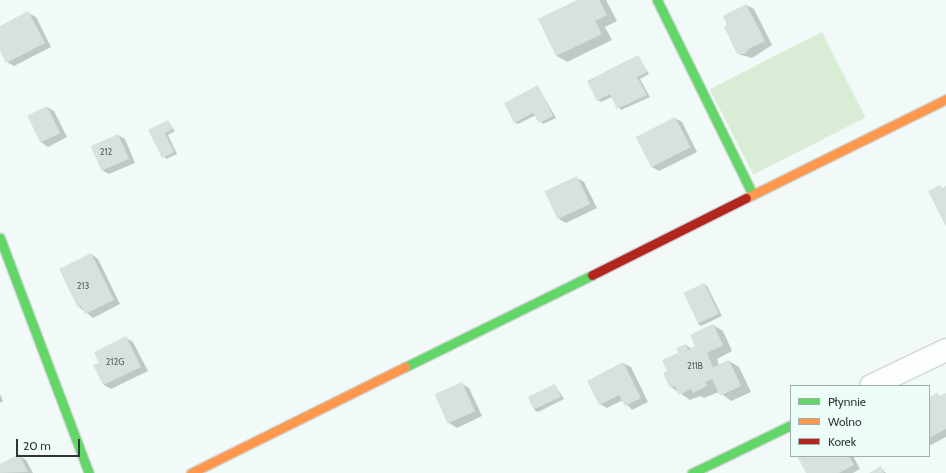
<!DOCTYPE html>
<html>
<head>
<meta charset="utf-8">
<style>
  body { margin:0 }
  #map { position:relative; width:946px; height:473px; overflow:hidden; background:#f1faf8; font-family:Cabin,sans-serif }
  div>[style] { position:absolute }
  .green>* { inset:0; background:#d9edd6; transform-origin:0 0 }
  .shadow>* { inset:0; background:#0003 }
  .building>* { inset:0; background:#d8e1dd; transform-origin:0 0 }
  .roads { filter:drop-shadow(1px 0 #ced8d5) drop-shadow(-1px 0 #ced8d5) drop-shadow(0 1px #ced8d5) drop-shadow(0 -1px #ced8d5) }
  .street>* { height:22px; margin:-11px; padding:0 11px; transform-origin:11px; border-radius:11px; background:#fdfefe }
  .fast>* { height:9px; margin:-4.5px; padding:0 4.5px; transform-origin:4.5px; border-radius:4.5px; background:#63d668 }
  .slow>* { height:9px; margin:-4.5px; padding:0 4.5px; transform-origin:4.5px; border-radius:4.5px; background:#ff974d }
  .jam>* { height:9px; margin:-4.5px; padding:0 4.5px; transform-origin:4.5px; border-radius:4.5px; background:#b3261e }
  span { translate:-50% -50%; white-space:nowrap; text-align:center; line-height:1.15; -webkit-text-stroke:3.5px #edfefa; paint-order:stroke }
  .number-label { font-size:9px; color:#586360 }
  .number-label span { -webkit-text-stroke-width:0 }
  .legend { position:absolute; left:790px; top:385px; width:140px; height:72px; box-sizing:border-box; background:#edfefa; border:1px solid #a0afab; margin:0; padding:5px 7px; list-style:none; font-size:12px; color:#2d3835 }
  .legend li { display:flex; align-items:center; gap:8px; height:20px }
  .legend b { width:20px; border:1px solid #a0afab }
  .scale { position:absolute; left:16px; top:439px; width:64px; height:18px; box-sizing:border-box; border:2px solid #2d3835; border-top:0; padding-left:5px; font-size:12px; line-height:14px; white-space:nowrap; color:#2d3835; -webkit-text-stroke:3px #edfefa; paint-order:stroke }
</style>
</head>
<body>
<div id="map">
  <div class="green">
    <div style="left:822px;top:32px;width:96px;height:126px;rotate:63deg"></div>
  </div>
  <div class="shadow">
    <div style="clip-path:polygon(579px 0,606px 0,617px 21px,605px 27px,612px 40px,567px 62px,557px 56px)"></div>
    <div style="clip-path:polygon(746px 5px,754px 9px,772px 45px,752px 58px,738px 54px,724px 16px)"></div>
    <div style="clip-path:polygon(28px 13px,36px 17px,51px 47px,14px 66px,7px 62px,0 49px,0 27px)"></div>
    <div style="clip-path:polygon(638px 56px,649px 74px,640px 79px,650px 97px,621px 110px,612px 97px,601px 102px,598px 100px)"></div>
    <div style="clip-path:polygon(538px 87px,556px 118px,543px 124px,536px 115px,518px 124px,514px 122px)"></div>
    <div style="clip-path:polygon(47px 107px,54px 111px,67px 137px,48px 147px,41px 142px)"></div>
    <div style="clip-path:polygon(675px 118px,682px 122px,697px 152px,659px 171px,652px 167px)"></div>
    <div style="clip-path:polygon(168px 121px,175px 131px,168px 135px,177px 154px,166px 159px,149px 130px)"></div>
    <div style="clip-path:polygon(118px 135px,125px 139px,135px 163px,109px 174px,102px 170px)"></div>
    <div style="clip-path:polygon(577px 178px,584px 182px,597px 208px,566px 223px,559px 219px)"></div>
    <div style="clip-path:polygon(91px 254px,98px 259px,120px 304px,93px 318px,79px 307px)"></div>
    <div style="clip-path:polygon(704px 284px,707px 286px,722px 316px,701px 326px,698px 324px)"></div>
    <div style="clip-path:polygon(713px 325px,723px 331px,732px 351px,717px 359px,719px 365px,729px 361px,739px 367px,751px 392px,731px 401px,719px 392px,704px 398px,700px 396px,690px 400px,671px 387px,668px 372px,686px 345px,692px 349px,697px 347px)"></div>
    <div style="clip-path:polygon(126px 338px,133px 342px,148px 371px,111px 389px,104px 385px,95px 366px)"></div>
    <div style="clip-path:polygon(623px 363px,631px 367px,648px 402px,632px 410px,623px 400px,607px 408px,600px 404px)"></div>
    <div style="clip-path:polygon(462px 384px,469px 388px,482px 416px,457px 428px,449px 423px)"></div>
    <div style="clip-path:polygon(555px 385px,564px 399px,538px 412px,534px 410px)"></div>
    <div style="clip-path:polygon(0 394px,3px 401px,0 403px)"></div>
    <div style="clip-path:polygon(937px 394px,941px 397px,946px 394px,946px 437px,929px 446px,929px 398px)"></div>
    <div style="clip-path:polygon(19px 456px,26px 460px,33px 473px,0 473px,0 465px)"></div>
    <div style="clip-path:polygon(798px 456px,853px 456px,860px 469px,853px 473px,807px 473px)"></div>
    <div style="clip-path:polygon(881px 468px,886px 473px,871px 473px)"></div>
  </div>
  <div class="building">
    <div style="clip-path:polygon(577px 0,599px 0,607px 15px,595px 21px,602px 34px,556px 56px,538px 19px)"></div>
    <div style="clip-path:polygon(746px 4px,765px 41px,750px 48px,744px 54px,737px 54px,724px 27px,727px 25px,723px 16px)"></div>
    <div style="clip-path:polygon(28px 11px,45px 43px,6px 63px,0 51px,0 26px)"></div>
    <div style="clip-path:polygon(638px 55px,647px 72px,637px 77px,647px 95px,617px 109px,610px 94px,597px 101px,587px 81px)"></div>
    <div style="clip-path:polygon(538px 85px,553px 116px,539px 123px,533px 113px,514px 123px,504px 103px)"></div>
    <div style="left:47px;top:106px;width:30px;height:22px;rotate:64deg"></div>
    <div style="left:675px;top:117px;width:34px;height:44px;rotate:63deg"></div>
    <div style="clip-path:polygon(168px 120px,173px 129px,165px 133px,174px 152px,162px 158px,148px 130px)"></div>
    <div style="left:118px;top:134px;width:27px;height:30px;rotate:66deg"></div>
    <div style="left:577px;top:176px;width:31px;height:36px;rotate:65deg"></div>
    <div style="clip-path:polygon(940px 185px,942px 188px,946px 186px,946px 227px,928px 191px)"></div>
    <div style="clip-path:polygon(91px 253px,114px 300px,85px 314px,81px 306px,78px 308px,59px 269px)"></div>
    <div style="left:704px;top:283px;width:34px;height:23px;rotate:64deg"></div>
    <div style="clip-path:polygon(713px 324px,723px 345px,707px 353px,713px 367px,729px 360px,741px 386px,720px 396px,712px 379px,705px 382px,707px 386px,693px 393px,691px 389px,679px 395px,675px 386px,670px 388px,663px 373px,667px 371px,662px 360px,678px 353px,676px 348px,686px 344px,688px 350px,695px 346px,690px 335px)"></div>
    <div style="clip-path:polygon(126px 336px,141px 367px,103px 385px,93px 365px,99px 363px,94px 352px)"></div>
    <div style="clip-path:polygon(623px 362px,641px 398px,625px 406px,619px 395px,599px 405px,587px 381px)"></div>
    <div style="left:462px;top:382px;width:32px;height:30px;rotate:66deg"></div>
    <div style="left:555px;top:384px;width:14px;height:30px;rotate:65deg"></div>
    <div style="clip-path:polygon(937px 393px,939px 396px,946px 393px,946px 429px,929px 438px,929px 397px)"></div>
    <div style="clip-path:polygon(19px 454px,28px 472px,0 473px,0 464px)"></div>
    <div style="clip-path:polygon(797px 456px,849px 456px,854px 465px,839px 473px,806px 473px)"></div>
    <div style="clip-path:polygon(881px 466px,884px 473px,869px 473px)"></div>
  </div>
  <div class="roads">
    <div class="street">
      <div style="left:871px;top:386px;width:83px;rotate:-25.6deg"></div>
    </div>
    <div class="fast">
      <div style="left:657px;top:0;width:217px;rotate:63.8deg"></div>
      <div style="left:0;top:238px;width:251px;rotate:69.3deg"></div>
      <div style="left:405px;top:367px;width:208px;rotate:-26.2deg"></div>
      <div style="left:692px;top:473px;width:110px;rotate:-25.9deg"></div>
    </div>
    <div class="slow">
      <div style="left:746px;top:198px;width:223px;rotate:-26.3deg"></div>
      <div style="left:191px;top:473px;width:239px;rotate:-26.4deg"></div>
    </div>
    <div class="jam">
      <div style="left:592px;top:275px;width:172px;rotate:-26.6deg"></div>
    </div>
  </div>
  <div class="number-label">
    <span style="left:106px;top:152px">212</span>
    <span style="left:83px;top:286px">213</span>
    <span style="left:115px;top:362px">212G</span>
    <span style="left:695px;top:366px">211B</span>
  </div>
  <ul class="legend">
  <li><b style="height:5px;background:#63d668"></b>Płynnie</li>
  <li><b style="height:5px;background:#ff974d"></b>Wolno</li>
  <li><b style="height:5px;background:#b3261e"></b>Korek</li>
  </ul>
  <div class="scale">20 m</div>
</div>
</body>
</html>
